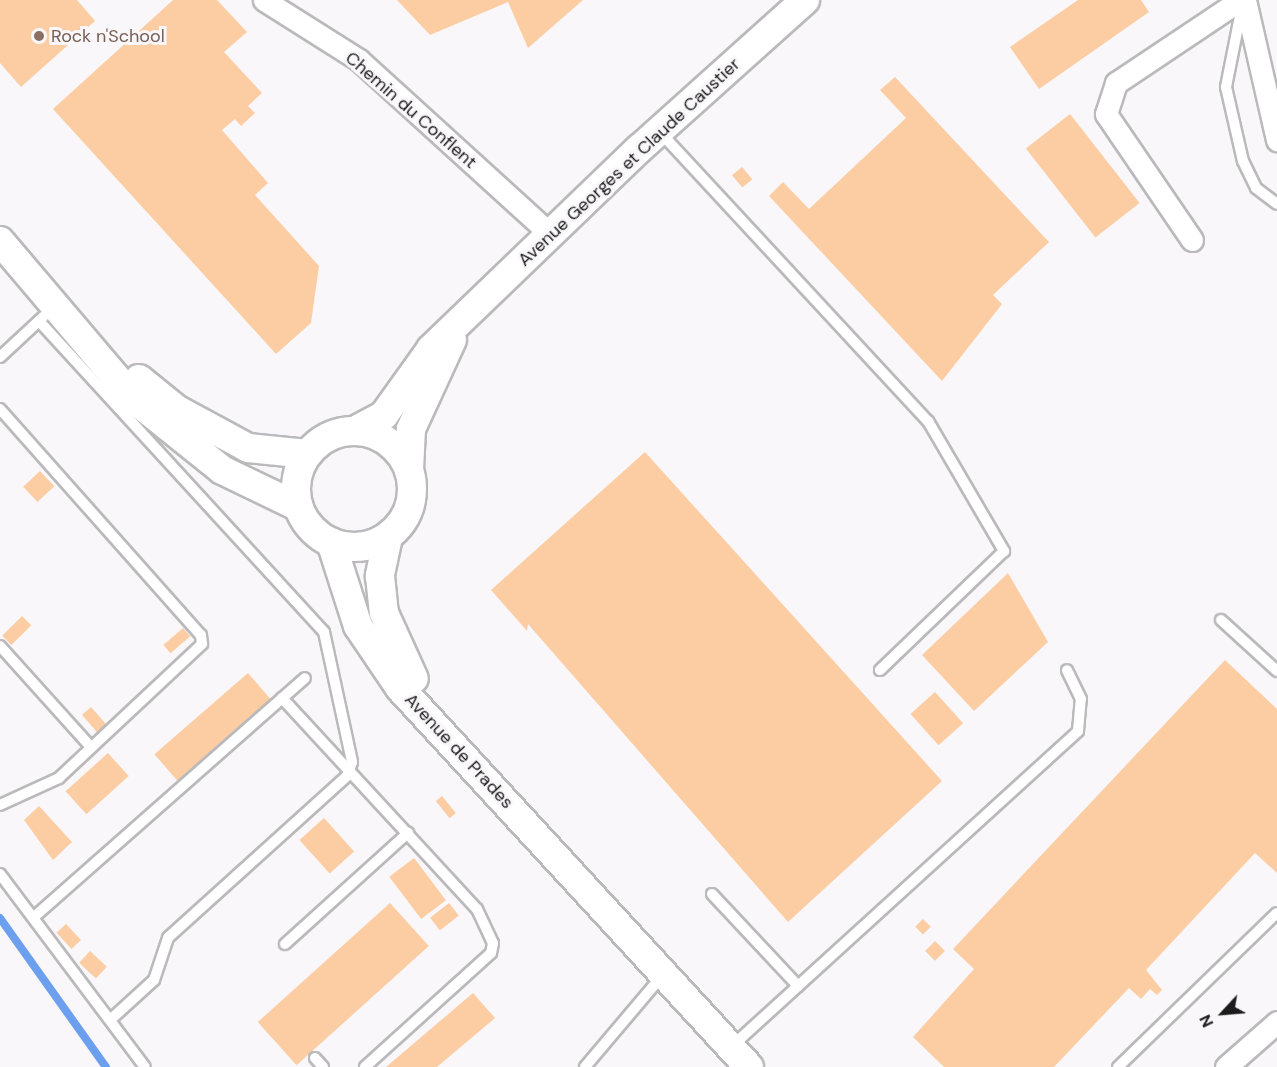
<!DOCTYPE html>
<html>
<head>
<meta charset="utf-8">
<style>
  body { margin:0 }
  #map { position:relative; width:1277px; height:1067px; overflow:hidden; background:#f9f7fa; font-family:"DM Sans",sans-serif }
  div>[style] { position:absolute }
  .stream>* { height:8px; margin:-4px; padding:0 4px; transform-origin:4px; border-radius:4px; background:#6ca0ef }
  .building>* { inset:0; background:#fccda3; transform-origin:0 0 }
  .roads { filter:drop-shadow(2px 0 #bab9bb) drop-shadow(-2px 0 #bab9bb) drop-shadow(0 2px #bab9bb) drop-shadow(0 -2px #bab9bb) }
  .lane>* { height:10px; margin:-5px; padding:0 5px; transform-origin:5px; border-radius:5px; background:#fff }
  .street>* { height:21px; margin:-10.5px; padding:0 10.5px; transform-origin:10.5px; border-radius:10.5px; background:#fff }
  .secondary>* { height:28px; margin:-14px; padding:0 14px; transform-origin:14px; border-radius:14px; background:#fff }
  .secondary>.ring { margin:-14px; padding:0; box-sizing:content-box; background:none; border:28px solid #fff; border-radius:50% }
  .dots>* { width:16px; height:16px; translate:-50% -50%; box-sizing:border-box; border:3px solid #f9f7fa; border-radius:50% }
  span { translate:-50% -50%; white-space:nowrap; text-align:center; line-height:1.15; -webkit-text-stroke:6px #f9f7fa; paint-order:stroke }
  .education-label { font-size:18px; color:#785e54 }
  .left { translate:0 -50%; text-align:left }
  .street-label { font-size:18px; color:#1d1c1d }
  .north { position:absolute; left:1193px; top:983px; width:60px; height:60px; -webkit-text-stroke:4px #f9f7fa; paint-order:stroke; rotate:244deg; font-size:16px; font-weight:700; line-height:24px; text-align:center; color:#1d1c1d }
  .north::after { content:''; display:block; margin:auto; width:21px; height:27px; background:#1d1c1d; clip-path:polygon(50% 0,100% 100%,50% 72%,0 100%) }
</style>
</head>
<body>
<div id="map">
  <div class="stream">
    <div style="left:0;top:918px;width:183px;rotate:54.6deg"></div>
  </div>
  <div class="building">
    <div style="clip-path:polygon(0 0,77px 0,95px 21px,21px 87px,0 63px)"></div>
    <div style="clip-path:polygon(173px 0,217px 0,247px 32px,224px 52px,262px 93px,248px 106px,255px 113px,241px 126px,235px 119px,222px 130px,268px 183px,255px 195px,319px 266px,311px 323px,276px 354px,53px 109px)"></div>
    <div style="clip-path:polygon(397px 0,583px 0,528px 48px,508px 2px,430px 35px)"></div>
    <div style="clip-path:polygon(1078px 0,1141px 0,1149px 12px,1039px 89px,1010px 47px)"></div>
    <div style="clip-path:polygon(895px 77px,1049px 242px,993px 295px,1002px 304px,942px 381px,769px 196px,783px 182px,809px 209px,906px 118px,880px 90px)"></div>
    <div style="left:1070px;top:114px;width:113px;height:56px;rotate:52deg"></div>
    <div style="left:742px;top:167px;width:16px;height:13px;rotate:50deg"></div>
    <div style="clip-path:polygon(645px 452px,942px 781px,788px 922px,528px 624px,527px 631px,491px 590px)"></div>
    <div style="left:40px;top:471px;width:21px;height:23px;rotate:47deg"></div>
    <div style="clip-path:polygon(1008px 573px,1048px 642px,974px 711px,922px 655px)"></div>
    <div style="left:22px;top:616px;width:13px;height:28px;rotate:45deg"></div>
    <div style="left:183px;top:628px;width:11px;height:26px;rotate:49deg"></div>
    <div style="clip-path:polygon(1225px 660px,1277px 709px,1277px 873px,1255px 853px,1146px 970px,1162px 990px,1157px 995px,1150px 989px,1141px 999px,1129px 988px,1054px 1067px,944px 1067px,913px 1037px,974px 969px,953px 949px)"></div>
    <div style="left:248px;top:673px;width:35px;height:124px;rotate:49deg"></div>
    <div style="left:935px;top:692px;width:42px;height:33px;rotate:48deg"></div>
    <div style="left:91px;top:707px;width:23px;height:12px;rotate:49deg"></div>
    <div style="left:108px;top:753px;width:31px;height:57px;rotate:48deg"></div>
    <div style="left:442px;top:796px;width:22px;height:8px;rotate:51deg"></div>
    <div style="clip-path:polygon(39px 806px,72px 842px,53px 860px,24px 820px)"></div>
    <div style="left:324px;top:818px;width:45px;height:33px;rotate:48deg"></div>
    <div style="left:414px;top:858px;width:53px;height:31px;rotate:53deg"></div>
    <div style="left:390px;top:903px;width:58px;height:178px;rotate:48deg"></div>
    <div style="left:449px;top:903px;width:16px;height:24px;rotate:52deg"></div>
    <div style="left:923px;top:919px;width:11px;height:11px;rotate:45deg"></div>
    <div style="left:66px;top:924px;width:22px;height:13px;rotate:47deg"></div>
    <div style="left:935px;top:941px;width:14px;height:14px;rotate:45deg"></div>
    <div style="left:90px;top:951px;width:23px;height:16px;rotate:43deg"></div>
    <div style="clip-path:polygon(473px 993px,495px 1018px,437px 1067px,386px 1067px)"></div>
  </div>
  <div class="roads">
    <div class="lane">
      <div style="left:1242px;top:6px;width:83px;rotate:101.2deg"></div>
      <div style="left:1226px;top:87px;width:76px;rotate:77.1deg"></div>
      <div style="left:1243px;top:161px;width:30px;rotate:64deg"></div>
      <div style="left:1256px;top:188px;width:26px;rotate:37deg"></div>
      <div style="left:659px;top:131px;width:396px;rotate:47.2deg"></div>
      <div style="left:928px;top:421px;width:151px;rotate:59.7deg"></div>
      <div style="left:1004px;top:551px;width:172px;rotate:136.2deg"></div>
      <div style="left:39px;top:321px;width:422px;rotate:47.5deg"></div>
      <div style="left:324px;top:632px;width:133px;rotate:77.8deg"></div>
      <div style="left:352px;top:762px;width:15px;rotate:110deg"></div>
      <div style="left:347px;top:776px;width:241px;rotate:137.9deg"></div>
      <div style="left:168px;top:938px;width:44px;rotate:108.4deg"></div>
      <div style="left:154px;top:980px;width:59px;rotate:137.7deg"></div>
      <div style="left:0;top:357px;width:59px;rotate:-42.9deg"></div>
      <div style="left:0;top:409px;width:302px;rotate:48.4deg"></div>
      <div style="left:201px;top:635px;width:9px;rotate:84deg"></div>
      <div style="left:202px;top:644px;width:196px;rotate:136.9deg"></div>
      <div style="left:59px;top:778px;width:65px;rotate:155.4deg"></div>
      <div style="left:1221px;top:620px;width:76px;rotate:42.3deg"></div>
      <div style="left:0;top:646px;width:136px;rotate:48deg"></div>
      <div style="left:282px;top:698px;width:287px;rotate:47.3deg"></div>
      <div style="left:477px;top:909px;width:38px;rotate:65deg"></div>
      <div style="left:493px;top:943px;width:10px;rotate:101deg"></div>
      <div style="left:491px;top:953px;width:170px;rotate:137.9deg"></div>
      <div style="left:0;top:874px;width:241px;rotate:53.1deg"></div>
      <div style="left:712px;top:894px;width:126px;rotate:46.9deg"></div>
      <div style="left:34px;top:917px;width:361px;rotate:-41.4deg"></div>
      <div style="left:285px;top:944px;width:166px;rotate:-42.1deg"></div>
      <div style="left:731px;top:1047px;width:469px;rotate:-42.3deg"></div>
      <div style="left:1078px;top:731px;width:32px;rotate:-85deg"></div>
      <div style="left:1081px;top:699px;width:32px;rotate:-116deg"></div>
      <div style="left:315px;top:1058px;width:12px;rotate:48deg"></div>
      <div style="left:585px;top:1067px;width:119px;rotate:-49.8deg"></div>
      <div style="left:1118px;top:1067px;width:221px;rotate:-44.1deg"></div>
    </div>
    <div class="street">
      <div style="left:264px;top:0;width:112px;rotate:32.3deg"></div>
      <div style="left:359px;top:60px;width:257px;rotate:42.3deg"></div>
      <div style="left:1245px;top:0;width:144px;rotate:77.1deg"></div>
      <div style="left:1192px;top:240px;width:153px;rotate:-124.3deg"></div>
      <div style="left:1106px;top:114px;width:33px;rotate:-72deg"></div>
      <div style="left:1116px;top:83px;width:149px;rotate:-33.8deg"></div>
      <div style="left:1226px;top:1067px;width:68px;rotate:-41.4deg"></div>
    </div>
    <div class="secondary">
      <div style="left:0;top:241px;width:209px;rotate:49.7deg"></div>
      <div style="left:135px;top:400px;width:112px;rotate:38.8deg"></div>
      <div style="left:222px;top:470px;width:85px;rotate:25.7deg"></div>
      <div style="left:139px;top:379px;width:48px;rotate:39deg"></div>
      <div style="left:176px;top:409px;width:82px;rotate:28.4deg"></div>
      <div style="left:248px;top:448px;width:60px;rotate:5.7deg"></div>
      <div style="left:354px;top:431px;width:34px;rotate:-28deg"></div>
      <div style="left:384px;top:415px;width:81px;rotate:-54.5deg"></div>
      <div style="left:431px;top:349px;width:289px;rotate:-43.9deg"></div>
      <div style="left:639px;top:149px;width:223px;rotate:-41.9deg"></div>
      <div class="ring" style="left:296px;top:431px;width:88px;height:88px"></div>
      <div style="left:409px;top:470px;width:41px;rotate:-87.2deg"></div>
      <div style="left:411px;top:429px;width:98px;rotate:-65.3deg"></div>
      <div style="left:388px;top:537px;width:40px;rotate:102deg"></div>
      <div style="left:380px;top:576px;width:37px;rotate:84deg"></div>
      <div style="left:384px;top:613px;width:72px;rotate:65.6deg"></div>
      <div style="left:331px;top:542px;width:88px;rotate:72.2deg"></div>
      <div style="left:358px;top:626px;width:75px;rotate:55.9deg"></div>
      <div style="left:400px;top:688px;width:515px;rotate:47.36deg"></div>
    </div>
  </div>
  <div class="dots">
    <div style="left:39px;top:36px;background:#8d6e63"></div>
  </div>
  <div class="education-label">
    <span class="left" style="left:51px;top:36px">Rock n'School</span>
  </div>
  <div class="street-label">
    <span style="left:411px;top:110px;rotate:41deg">Chemin du Conflent</span>
    <span style="left:629px;top:162px;rotate:-43deg">Avenue Georges et Claude Caustier</span>
    <span style="left:459px;top:751px;rotate:47deg">Avenue de Prades</span>
  </div>
  <div class="north">N</div>
</div>
</body>
</html>
